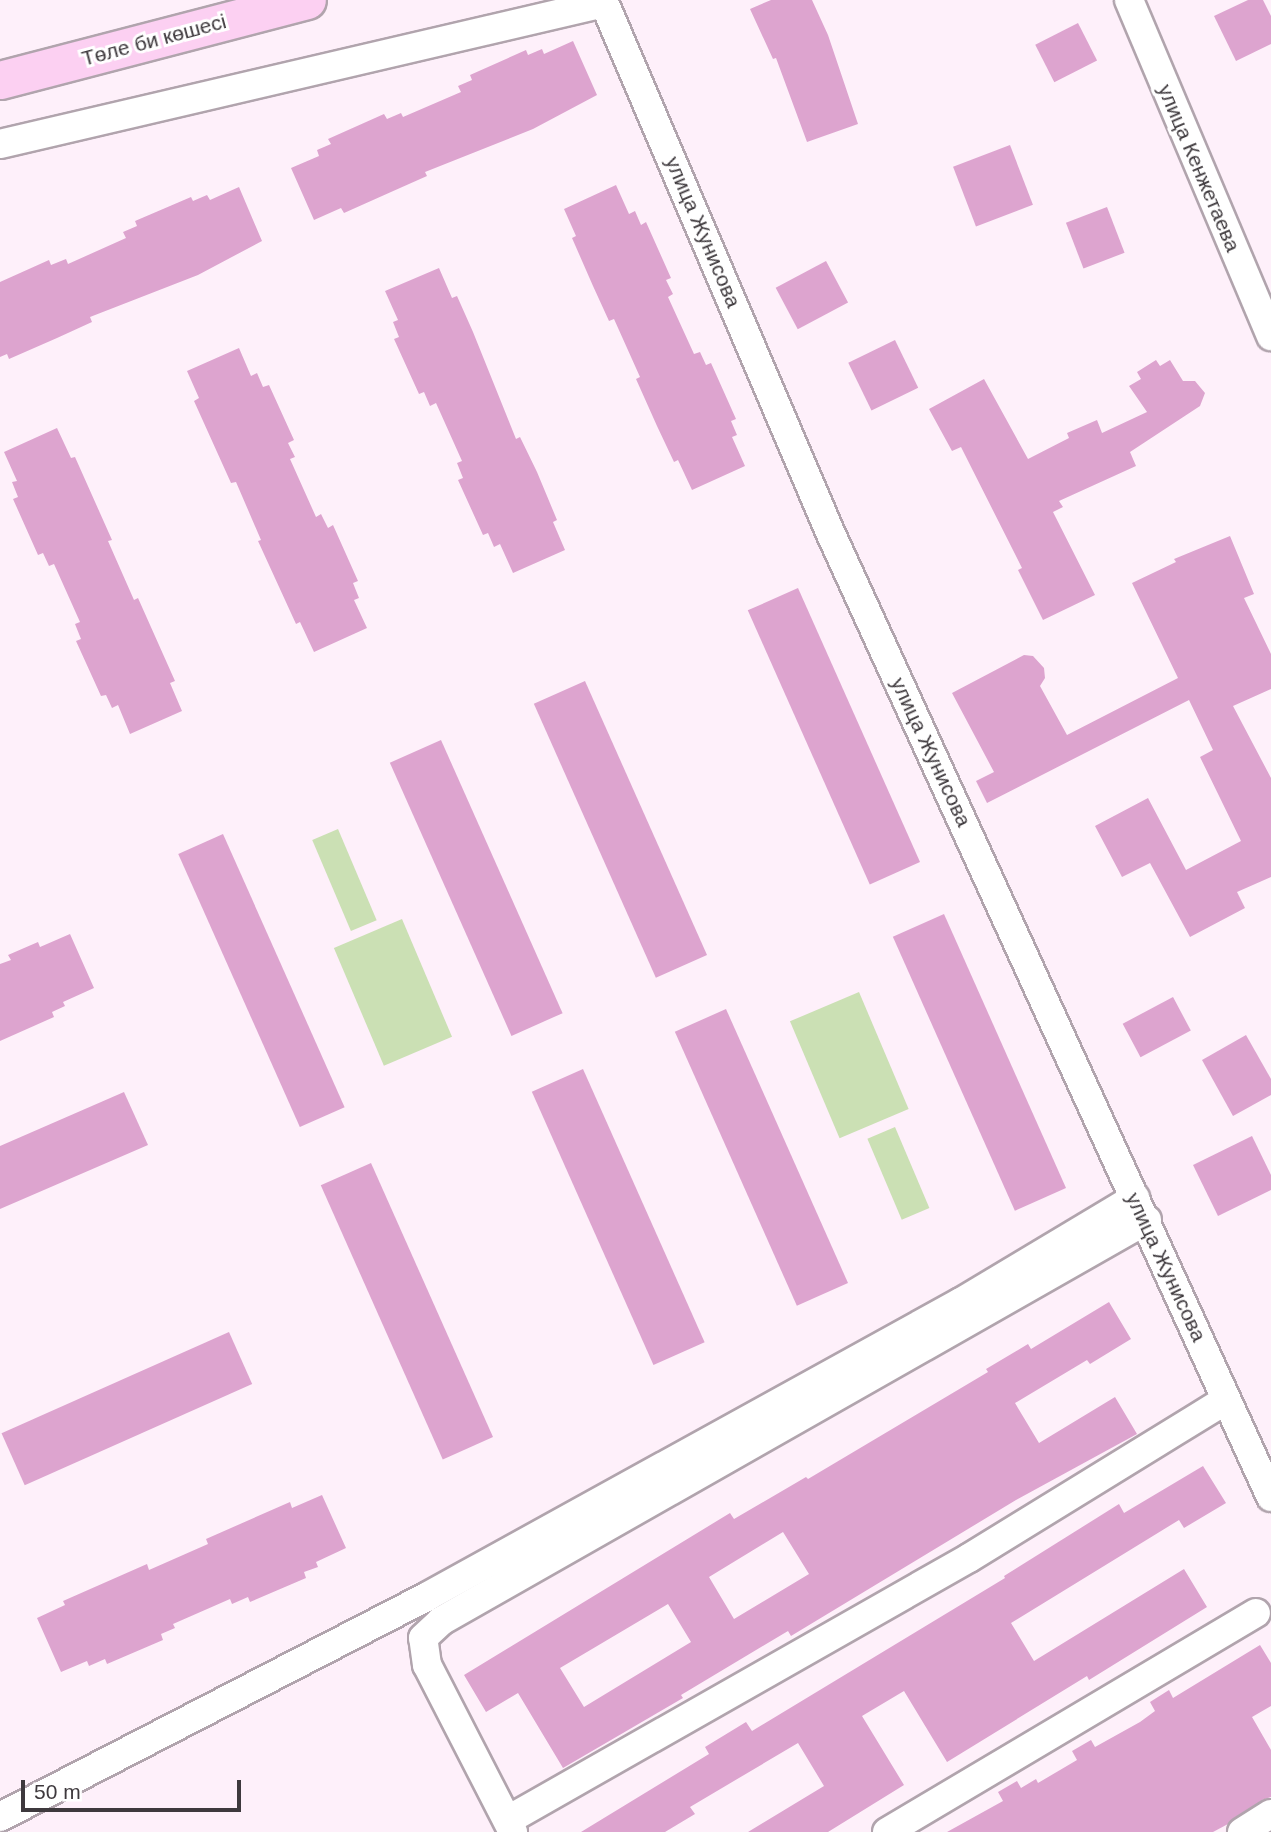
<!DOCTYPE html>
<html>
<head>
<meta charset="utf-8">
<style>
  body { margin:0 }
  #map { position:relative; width:1271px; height:1832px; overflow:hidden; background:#fef0fa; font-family:Arial,sans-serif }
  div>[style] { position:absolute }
  .green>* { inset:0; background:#cbe0b4; transform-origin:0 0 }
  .building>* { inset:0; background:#dda4cf; transform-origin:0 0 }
  .roads { filter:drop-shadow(2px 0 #b1a4ad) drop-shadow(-2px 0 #b1a4ad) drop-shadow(0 2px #b1a4ad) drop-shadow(0 -2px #b1a4ad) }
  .minor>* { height:28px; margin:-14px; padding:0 14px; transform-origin:14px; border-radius:14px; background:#fff }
  .major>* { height:37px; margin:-18.5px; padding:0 18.5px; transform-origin:18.5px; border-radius:18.5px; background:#fcd0f2 }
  span { translate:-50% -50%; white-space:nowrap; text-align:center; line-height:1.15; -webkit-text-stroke:6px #fff; paint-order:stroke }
  .street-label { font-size:21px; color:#3e393d }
  .scale { position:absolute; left:21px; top:1780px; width:220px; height:32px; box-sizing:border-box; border:4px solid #3e393d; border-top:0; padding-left:9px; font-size:21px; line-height:24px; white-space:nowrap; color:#3e393d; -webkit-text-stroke:5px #fff; paint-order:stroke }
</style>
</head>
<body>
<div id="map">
  <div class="green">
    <div style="left:338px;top:829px;width:99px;height:28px;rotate:67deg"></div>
    <div style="left:402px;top:919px;width:128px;height:74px;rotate:67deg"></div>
    <div style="left:859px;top:992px;width:127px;height:75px;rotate:67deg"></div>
    <div style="left:895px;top:1127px;width:88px;height:30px;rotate:67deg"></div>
  </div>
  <div class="building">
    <div style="clip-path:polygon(771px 0,812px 0,828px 35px,858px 124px,807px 142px,776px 58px,773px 59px,750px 9px)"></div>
    <div style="clip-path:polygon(1248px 0,1263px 0,1271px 16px,1271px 44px,1236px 61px,1214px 16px)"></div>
    <div style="left:1078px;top:23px;width:42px;height:48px;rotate:63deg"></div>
    <div style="clip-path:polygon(573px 41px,597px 95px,533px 129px,425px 172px,427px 176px,391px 192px,344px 213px,341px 208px,314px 220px,291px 168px,319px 156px,317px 150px,331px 144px,328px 139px,384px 114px,387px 119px,401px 113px,403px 117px,461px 92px,458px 86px,472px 80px,470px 75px,526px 50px,528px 55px,542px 49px,544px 54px)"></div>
    <div style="left:1010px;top:145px;width:64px;height:61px;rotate:69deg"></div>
    <div style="clip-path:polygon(616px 185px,629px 214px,635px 211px,641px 225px,646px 222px,671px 278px,666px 280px,673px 294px,668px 297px,694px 354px,700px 352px,706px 365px,711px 363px,736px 419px,731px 421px,737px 435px,732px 437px,745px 466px,692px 490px,678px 460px,674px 462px,657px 426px,636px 379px,640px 377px,614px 319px,609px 321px,593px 286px,572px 238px,576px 236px,564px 209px)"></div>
    <div style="clip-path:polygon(239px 187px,262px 241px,198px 275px,90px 317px,92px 322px,57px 338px,9px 359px,7px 354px,0 357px,0 282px,49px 260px,51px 265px,66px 259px,68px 264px,126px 238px,123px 232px,137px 226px,135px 221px,191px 197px,193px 201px,207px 195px,210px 200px)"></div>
    <div style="left:1107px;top:207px;width:49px;height:44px;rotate:69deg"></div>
    <div style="left:826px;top:261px;width:47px;height:57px;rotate:62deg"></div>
    <div style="clip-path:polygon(439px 268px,452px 298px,457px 296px,473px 332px,516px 439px,520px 437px,537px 472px,557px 520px,553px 522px,565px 550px,513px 573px,500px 544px,494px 547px,488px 533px,483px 535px,458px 480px,463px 478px,457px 463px,462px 461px,436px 403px,430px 406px,424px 392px,419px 394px,394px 339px,399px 337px,393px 322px,398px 320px,385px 291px)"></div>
    <div style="left:895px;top:340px;width:53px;height:52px;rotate:64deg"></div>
    <div style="clip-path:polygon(239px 348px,251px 376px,257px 373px,263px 387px,269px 385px,294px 440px,288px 443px,295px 457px,290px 459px,316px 517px,321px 514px,328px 528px,333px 525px,358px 581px,353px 583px,359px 598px,354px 600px,367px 628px,314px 652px,300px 622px,296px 624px,258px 541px,261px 540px,236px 482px,231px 483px,194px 401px,199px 398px,187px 371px)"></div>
    <div style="clip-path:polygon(1156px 360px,1160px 366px,1170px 360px,1183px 381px,1195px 381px,1205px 393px,1200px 406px,1130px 452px,1136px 466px,1059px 501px,1063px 507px,1053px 512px,1095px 595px,1043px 620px,1018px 570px,1022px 568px,961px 447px,952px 451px,929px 409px,984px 379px,1028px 459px,1069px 438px,1067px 433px,1097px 420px,1102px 433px,1147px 412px,1129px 386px,1141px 379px,1137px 372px)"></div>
    <div style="clip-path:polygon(57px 428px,71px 458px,75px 457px,112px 540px,108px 541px,134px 600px,138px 598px,175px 681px,170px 683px,182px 711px,130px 734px,118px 705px,112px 708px,106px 695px,101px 696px,76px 641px,81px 639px,75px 624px,80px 622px,54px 564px,49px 566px,43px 553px,38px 555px,13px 499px,18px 497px,12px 482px,17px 481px,4px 452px)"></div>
    <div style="clip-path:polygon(1230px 536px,1254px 594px,1244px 598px,1271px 654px,1271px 689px,1233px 706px,1271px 778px,1271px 877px,1237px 892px,1245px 908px,1190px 937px,1150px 863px,1122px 877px,1095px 826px,1148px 798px,1186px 870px,1241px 841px,1200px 757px,1213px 750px,1189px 700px,987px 803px,976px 781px,994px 772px,952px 693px,1024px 655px,1033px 656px,1044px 668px,1045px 678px,1040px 686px,1067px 735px,1178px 678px,1132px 583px,1176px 562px,1174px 559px)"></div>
    <div style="left:798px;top:588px;width:300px;height:55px;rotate:66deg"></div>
    <div style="left:585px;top:681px;width:300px;height:56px;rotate:66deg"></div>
    <div style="left:441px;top:740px;width:299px;height:56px;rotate:66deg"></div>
    <div style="left:223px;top:834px;width:299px;height:49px;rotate:66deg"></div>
    <div style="left:944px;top:914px;width:300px;height:56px;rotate:66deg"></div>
    <div style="clip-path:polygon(70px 934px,94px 988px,63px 1002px,65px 1006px,52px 1012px,54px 1017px,0 1041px,0 964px,11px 960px,8px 955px,38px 942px,40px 947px)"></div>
    <div style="left:1173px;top:997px;width:38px;height:57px;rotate:62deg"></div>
    <div style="left:726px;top:1009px;width:300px;height:56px;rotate:66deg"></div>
    <div style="clip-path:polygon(1246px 1035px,1271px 1079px,1271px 1095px,1233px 1116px,1202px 1060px)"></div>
    <div style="left:583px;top:1069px;width:299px;height:56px;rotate:66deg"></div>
    <div style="clip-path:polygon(124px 1092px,148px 1145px,0 1209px,0 1146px)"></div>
    <div style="clip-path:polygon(1252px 1136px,1271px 1175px,1271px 1190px,1218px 1216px,1193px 1165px)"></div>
    <div style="left:371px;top:1163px;width:300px;height:55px;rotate:66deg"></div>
    <div style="clip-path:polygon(evenodd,1109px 1302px,1131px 1339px,1090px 1364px,1087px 1360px,1015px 1403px,1039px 1443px,1115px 1397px,1137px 1434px,1016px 1500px,791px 1636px,788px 1631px,681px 1695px,683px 1698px,563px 1768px,518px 1693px,486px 1712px,464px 1675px,730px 1513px,734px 1519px,806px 1477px,808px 1479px,988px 1372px,986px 1369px,1028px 1344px,1031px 1349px,1109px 1302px,783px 1532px,809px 1574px,734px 1619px,709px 1577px,783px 1532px,1109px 1302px,668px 1604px,691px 1642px,584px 1707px,560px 1668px,668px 1604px)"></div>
    <div style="left:229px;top:1332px;width:57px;height:249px;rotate:66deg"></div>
    <div style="clip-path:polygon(1203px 1466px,1226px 1503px,1184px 1528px,1179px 1520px,1011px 1623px,1034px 1661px,1184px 1569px,1207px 1607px,1089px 1680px,1087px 1676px,947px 1762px,904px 1691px,862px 1716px,904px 1785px,828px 1832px,748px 1832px,824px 1786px,798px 1743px,690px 1807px,695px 1814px,665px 1832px,581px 1832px,709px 1754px,705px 1747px,746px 1722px,752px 1731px,1005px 1578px,1004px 1576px,1119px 1504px,1124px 1513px)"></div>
    <div style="clip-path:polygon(322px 1495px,346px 1548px,316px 1562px,318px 1567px,304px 1572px,306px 1578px,250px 1602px,248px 1597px,232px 1604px,230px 1599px,173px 1624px,175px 1628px,161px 1634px,163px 1640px,107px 1664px,105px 1659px,89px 1666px,87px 1661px,61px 1672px,37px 1618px,65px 1605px,63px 1601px,147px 1564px,149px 1570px,208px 1544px,206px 1539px,290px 1502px,292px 1508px)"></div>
    <div style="clip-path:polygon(1260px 1645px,1271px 1663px,1271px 1706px,1252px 1717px,1271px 1750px,1271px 1797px,1262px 1800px,1228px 1824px,1213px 1832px,947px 1832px,1003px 1801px,998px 1792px,1017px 1781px,1021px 1788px,1036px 1779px,1038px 1783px,1077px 1760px,1072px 1751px,1091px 1740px,1095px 1747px,1140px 1722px,1155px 1711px,1150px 1702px,1169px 1690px,1173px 1698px)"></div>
  </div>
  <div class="roads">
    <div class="minor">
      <div style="left:603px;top:0;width:578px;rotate:66.89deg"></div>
      <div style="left:830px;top:532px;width:1061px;rotate:65.44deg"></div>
      <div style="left:1129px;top:0;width:365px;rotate:67.1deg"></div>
      <div style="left:0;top:144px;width:620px;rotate:-13.14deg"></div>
      <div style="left:0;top:1817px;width:482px;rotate:-27.3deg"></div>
      <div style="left:428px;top:1596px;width:609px;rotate:-28.88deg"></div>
      <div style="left:961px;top:1302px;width:203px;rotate:-30.9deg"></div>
      <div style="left:508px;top:1820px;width:530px;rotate:-29.61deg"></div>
      <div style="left:969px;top:1558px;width:302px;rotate:-31.6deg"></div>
      <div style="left:513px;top:1832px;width:188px;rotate:-117.2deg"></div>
      <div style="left:427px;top:1665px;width:27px;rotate:-98deg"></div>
      <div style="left:423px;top:1638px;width:25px;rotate:-43deg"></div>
      <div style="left:441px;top:1621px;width:812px;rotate:-29.6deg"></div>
      <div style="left:887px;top:1832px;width:429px;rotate:-30.7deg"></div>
      <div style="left:1242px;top:1832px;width:34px;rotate:-32deg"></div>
    </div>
    <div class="major">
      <div style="left:0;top:80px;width:317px;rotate:-14.6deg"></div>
    </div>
  </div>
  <div class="street-label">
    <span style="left:154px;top:40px;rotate:-15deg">Төле би көшесі</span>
    <span style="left:1199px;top:168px;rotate:67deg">улица Кенжетаева</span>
    <span style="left:703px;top:232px;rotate:67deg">улица Жунисова</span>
    <span style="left:931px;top:752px;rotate:65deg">улица Жунисова</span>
    <span style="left:1166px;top:1267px;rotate:65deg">улица Жунисова</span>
  </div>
  <div class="scale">50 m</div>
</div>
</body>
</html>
